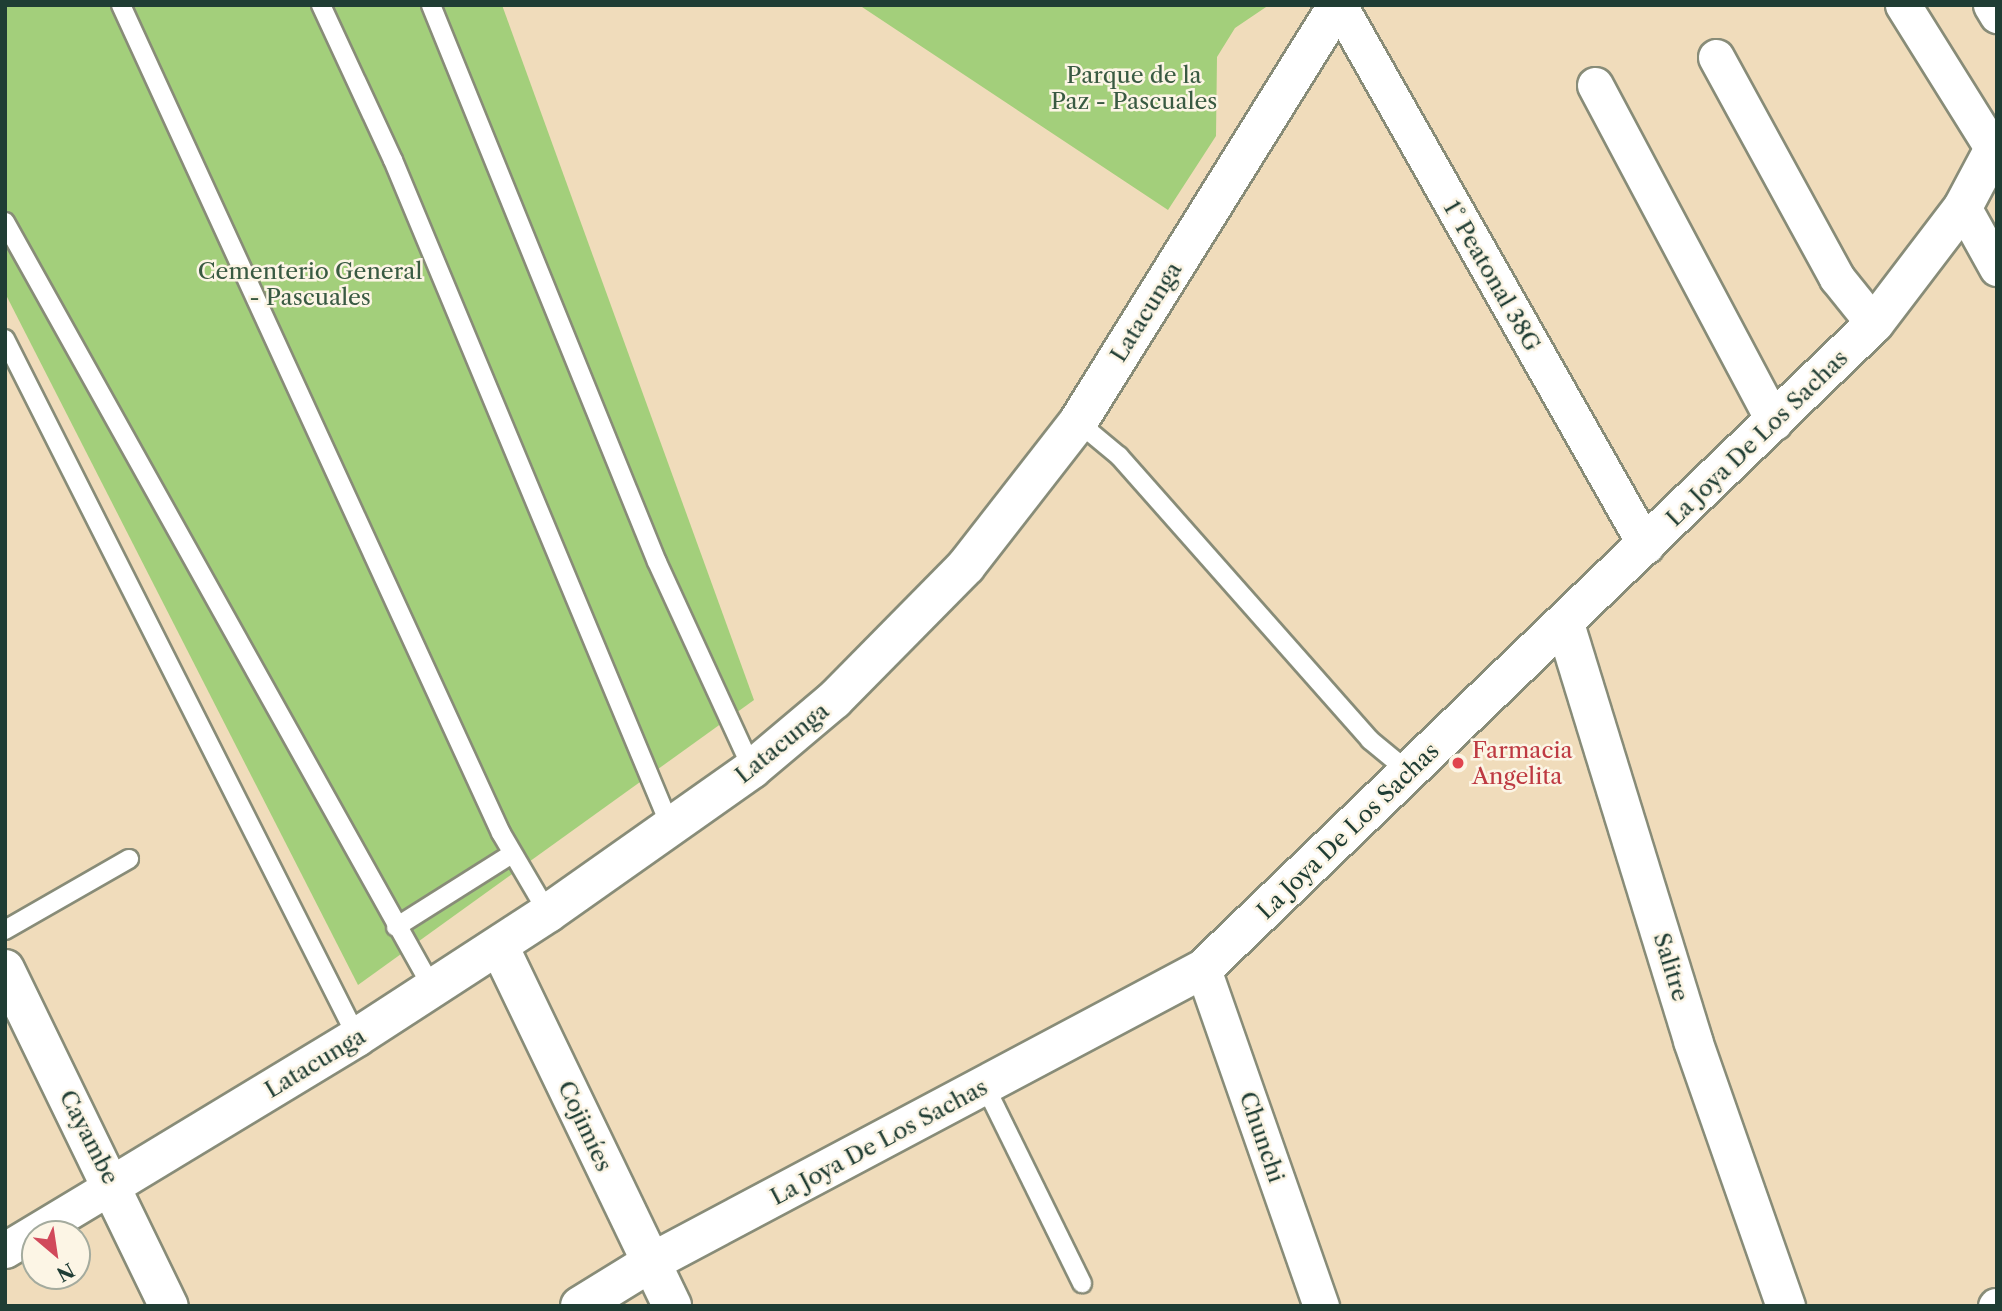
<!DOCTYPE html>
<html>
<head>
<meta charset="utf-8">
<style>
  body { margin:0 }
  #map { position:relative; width:2002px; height:1311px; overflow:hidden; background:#f0dcbb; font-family:"Libre Caslon Text",serif }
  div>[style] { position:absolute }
  .green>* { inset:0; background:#a3cf7b }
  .roads { filter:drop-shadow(2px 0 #888c78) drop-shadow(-2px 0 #888c78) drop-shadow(0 2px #888c78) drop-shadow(0 -2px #888c78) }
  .service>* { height:18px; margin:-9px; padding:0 9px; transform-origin:9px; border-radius:9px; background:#fff }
  .minor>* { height:35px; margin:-17.5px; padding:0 17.5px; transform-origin:17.5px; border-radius:17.5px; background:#fff }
  .tertiary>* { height:38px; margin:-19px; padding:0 19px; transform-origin:19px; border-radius:19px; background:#fff }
  .dots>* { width:19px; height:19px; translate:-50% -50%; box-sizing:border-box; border:4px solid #fcf5e5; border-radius:50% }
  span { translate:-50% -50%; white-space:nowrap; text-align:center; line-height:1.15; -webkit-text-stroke:5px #fcf5e5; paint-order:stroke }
  .park-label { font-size:23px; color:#395a42 }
  .street-label { font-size:23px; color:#1f3d34 }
  .health-label { font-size:23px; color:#be3a42 }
  .left { translate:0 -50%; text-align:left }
  .frame { position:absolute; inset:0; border:7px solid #1f3d34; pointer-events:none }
  .north { position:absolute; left:21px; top:1220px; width:70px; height:70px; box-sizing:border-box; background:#fcf5e5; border:2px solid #a4ab9e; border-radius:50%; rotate:151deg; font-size:19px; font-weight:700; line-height:28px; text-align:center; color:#1f3d34 }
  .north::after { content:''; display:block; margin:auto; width:24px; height:32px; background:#d1495b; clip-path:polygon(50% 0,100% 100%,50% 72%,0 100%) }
</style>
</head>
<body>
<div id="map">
  <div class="green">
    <div style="clip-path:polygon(5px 5px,502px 5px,754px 700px,358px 985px,5px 293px)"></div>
    <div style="clip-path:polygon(859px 5px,1269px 5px,1235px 28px,1217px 57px,1216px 136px,1168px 210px)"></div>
  </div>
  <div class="roads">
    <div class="service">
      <div style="left:121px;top:5px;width:911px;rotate:65.35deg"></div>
      <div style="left:501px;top:833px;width:93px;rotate:59.6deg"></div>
      <div style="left:321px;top:5px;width:171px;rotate:65.1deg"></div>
      <div style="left:393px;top:160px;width:724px;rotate:67.4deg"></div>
      <div style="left:431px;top:5px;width:601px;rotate:67.92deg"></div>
      <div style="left:657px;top:562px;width:228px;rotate:65.3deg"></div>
      <div style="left:5px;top:222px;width:878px;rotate:60.84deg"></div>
      <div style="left:5px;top:339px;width:782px;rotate:63.24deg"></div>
      <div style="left:1078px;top:422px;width:53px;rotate:39.7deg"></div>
      <div style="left:1119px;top:456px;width:379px;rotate:48.5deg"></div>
      <div style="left:1370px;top:740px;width:50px;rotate:39.4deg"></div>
      <div style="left:396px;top:927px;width:137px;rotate:-32.2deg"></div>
      <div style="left:5px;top:930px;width:143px;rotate:-29.8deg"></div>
      <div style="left:985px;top:1086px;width:220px;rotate:63.8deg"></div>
    </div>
    <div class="minor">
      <div style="left:1339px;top:5px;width:622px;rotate:60.43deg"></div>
      <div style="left:1903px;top:5px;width:170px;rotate:58deg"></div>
      <div style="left:1991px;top:5px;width:12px;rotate:59deg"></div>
      <div style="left:1716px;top:57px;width:252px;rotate:61.3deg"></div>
      <div style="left:1837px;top:278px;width:59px;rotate:51.2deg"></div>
      <div style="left:1595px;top:85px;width:382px;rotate:62deg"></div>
      <div style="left:1963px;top:207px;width:70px;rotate:60.9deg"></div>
      <div style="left:1203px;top:969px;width:357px;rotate:70.7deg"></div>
      <div style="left:5px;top:1250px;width:126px;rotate:-31deg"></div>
      <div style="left:1996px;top:1306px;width:1px"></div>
    </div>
    <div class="tertiary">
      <div style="left:1565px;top:624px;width:436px;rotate:72.9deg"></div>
      <div style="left:1693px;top:1041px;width:281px;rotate:70.7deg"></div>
      <div style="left:499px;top:946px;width:399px;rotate:64.3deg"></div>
      <div style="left:5px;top:969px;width:375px;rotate:64.1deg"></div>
      <div style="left:113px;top:1185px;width:285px;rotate:-31.2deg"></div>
      <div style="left:357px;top:1037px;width:228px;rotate:-33deg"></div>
      <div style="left:548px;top:913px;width:250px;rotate:-35.2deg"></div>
      <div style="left:752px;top:769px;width:107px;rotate:-40.1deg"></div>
      <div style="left:834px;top:700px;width:188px;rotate:-45.4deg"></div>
      <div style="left:966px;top:566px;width:182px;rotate:-52.1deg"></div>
      <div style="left:1078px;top:422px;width:491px;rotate:-58.1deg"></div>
      <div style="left:580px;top:1306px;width:82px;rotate:-31.6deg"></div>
      <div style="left:650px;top:1263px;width:626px;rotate:-28deg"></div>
      <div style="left:1203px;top:969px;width:931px;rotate:-43.87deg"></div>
      <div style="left:1874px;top:324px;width:147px;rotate:-52.7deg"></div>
      <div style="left:1963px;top:207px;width:72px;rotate:-62deg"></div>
    </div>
  </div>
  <div class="dots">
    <div style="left:1458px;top:763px;background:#e0444e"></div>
  </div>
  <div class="park-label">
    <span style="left:1134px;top:88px">Parque de la<br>Paz - Pascuales</span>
    <span style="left:310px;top:284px">Cementerio General<br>- Pascuales</span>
  </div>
  <div class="street-label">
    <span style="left:1492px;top:276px;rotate:60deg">1° Peatonal 38G</span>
    <span style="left:1146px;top:312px;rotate:-58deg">Latacunga</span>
    <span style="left:1757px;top:438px;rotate:-44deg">La Joya De Los Sachas</span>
    <span style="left:782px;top:743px;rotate:-39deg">Latacunga</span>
    <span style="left:1348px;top:831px;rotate:-44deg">La Joya De Los Sachas</span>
    <span style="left:1671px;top:967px;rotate:73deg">Salitre</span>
    <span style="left:315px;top:1063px;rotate:-31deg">Latacunga</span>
    <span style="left:585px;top:1126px;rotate:65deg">Cojimíes</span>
    <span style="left:89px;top:1137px;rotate:63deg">Cayambe</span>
    <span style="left:1262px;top:1137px;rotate:71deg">Chunchi</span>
    <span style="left:879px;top:1142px;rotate:-28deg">La Joya De Los Sachas</span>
  </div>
  <div class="health-label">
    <span class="left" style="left:1472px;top:763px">Farmacia<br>Angelita</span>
  </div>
  <div class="frame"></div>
  <div class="north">N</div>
</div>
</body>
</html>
